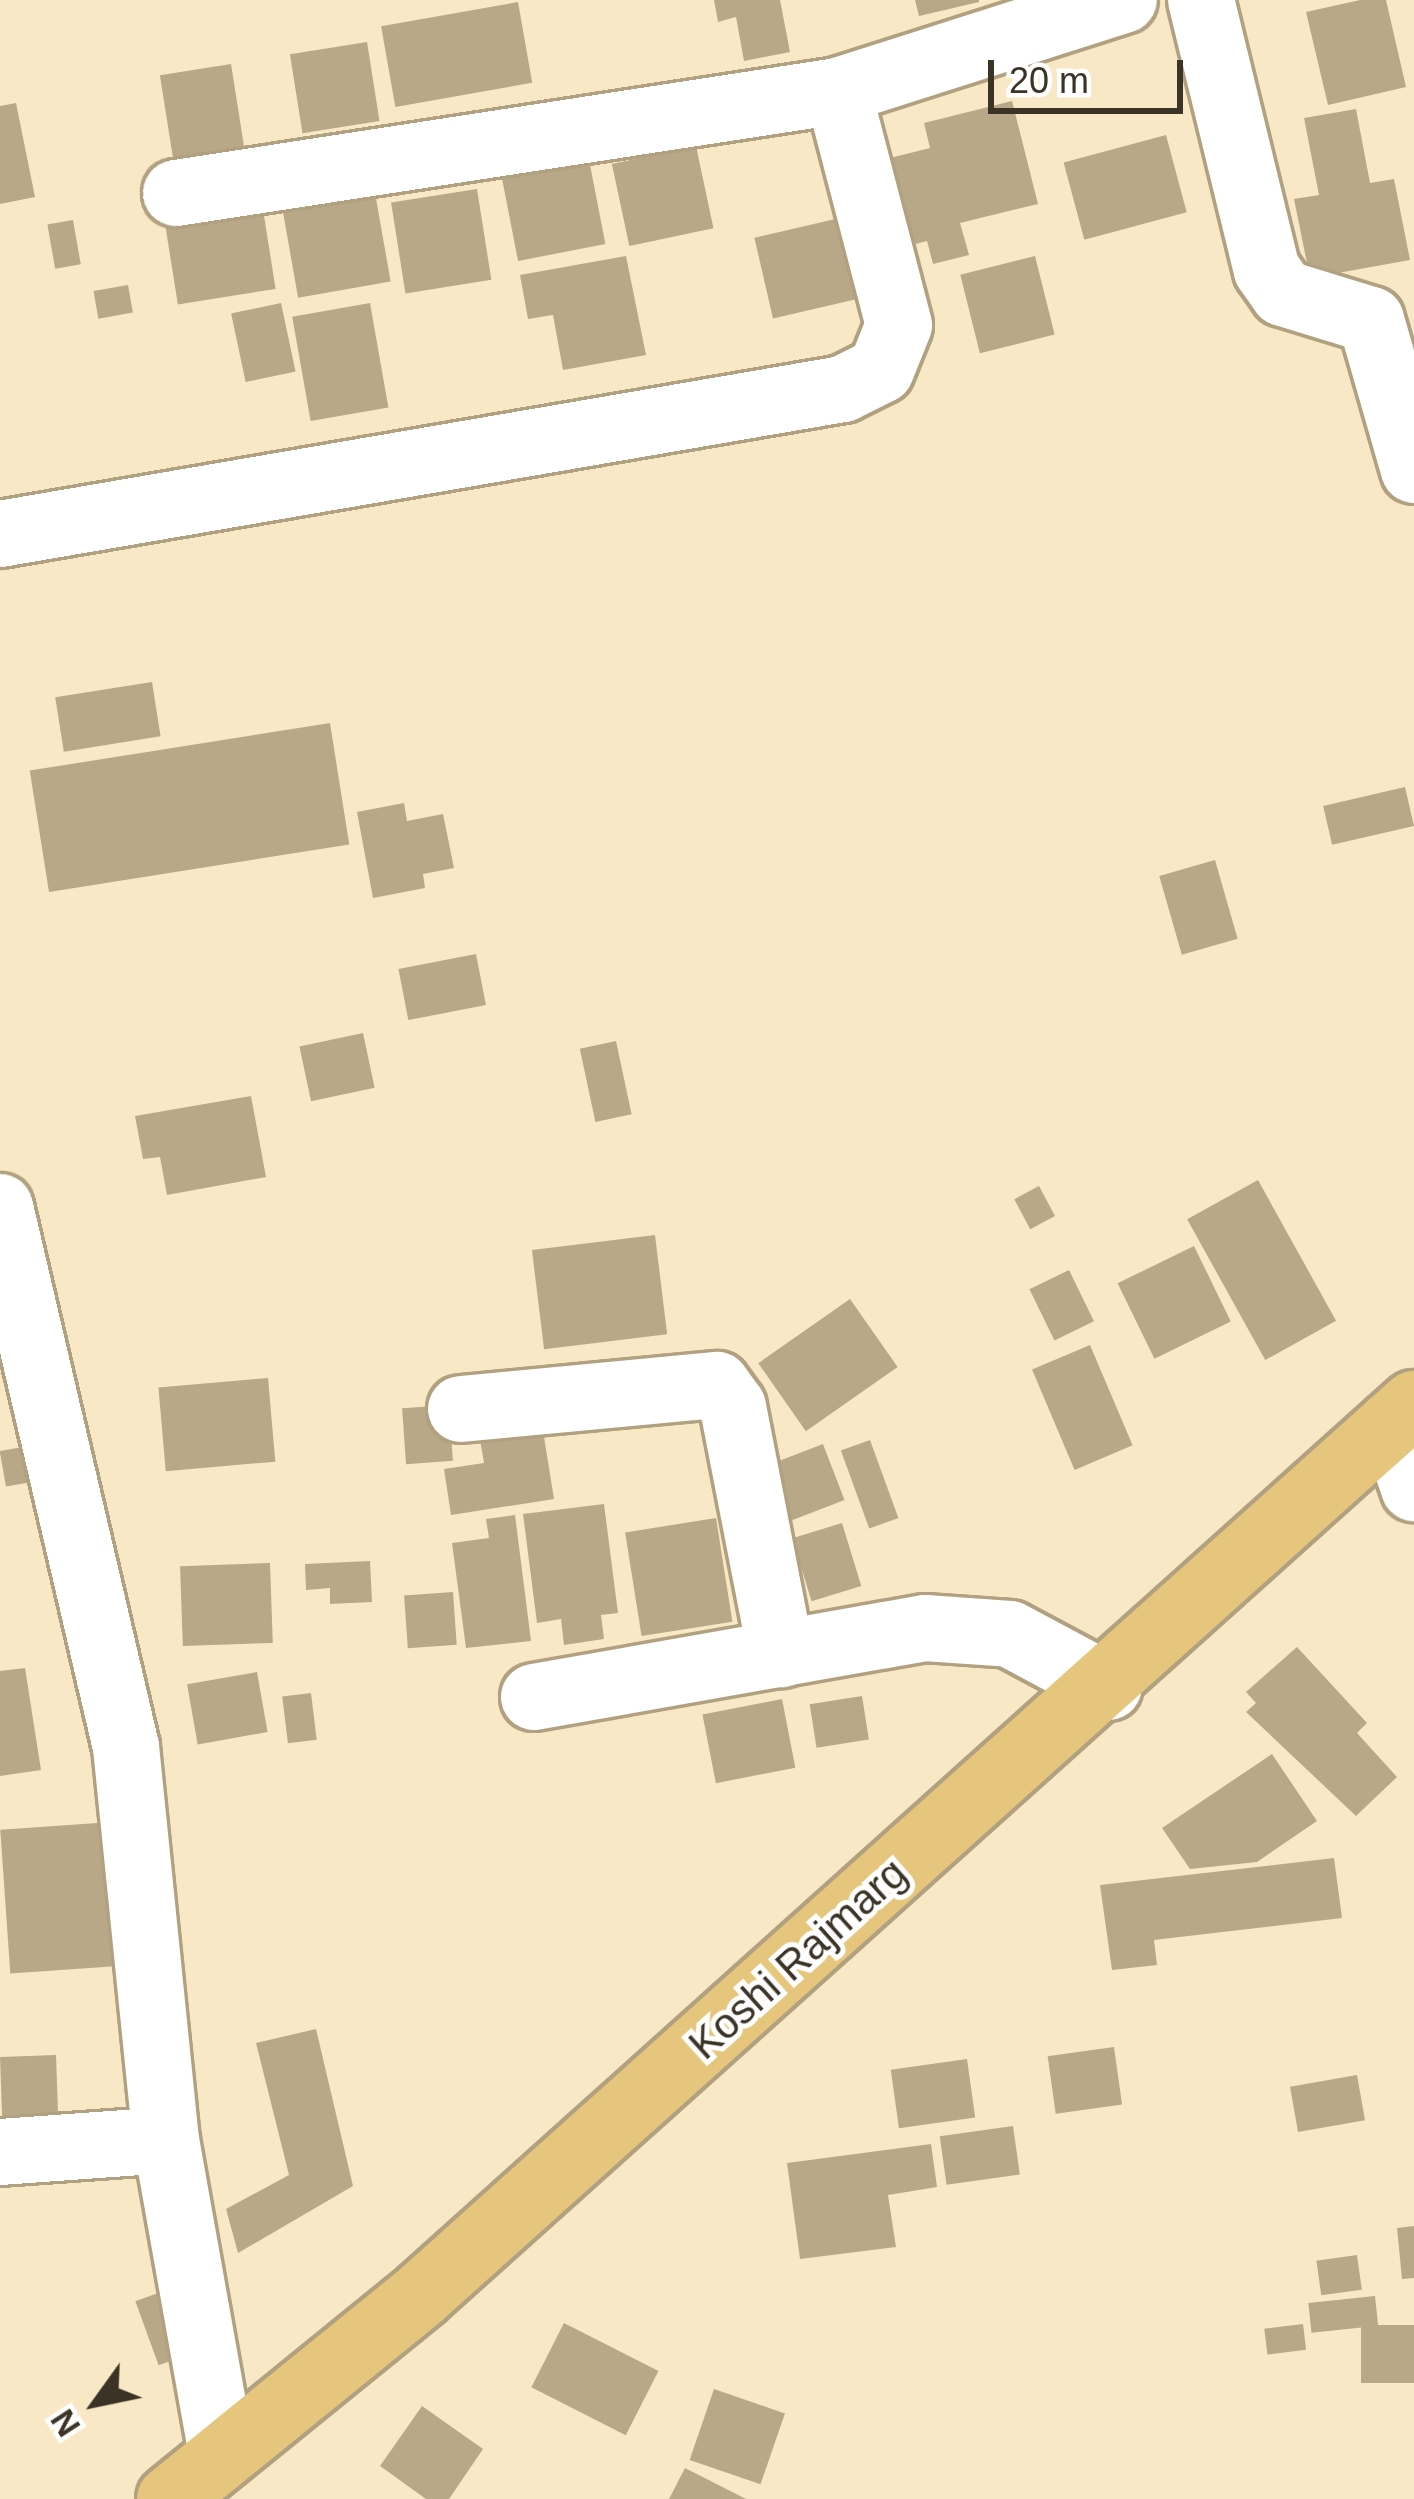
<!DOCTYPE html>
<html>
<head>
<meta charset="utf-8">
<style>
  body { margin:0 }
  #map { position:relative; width:1414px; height:2499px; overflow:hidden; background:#f9e8c5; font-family:Arial,sans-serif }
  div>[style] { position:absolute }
  .building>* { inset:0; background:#b9a887; transform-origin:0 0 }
  .roads { filter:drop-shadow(3px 0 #b2a180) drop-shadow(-3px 0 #b2a180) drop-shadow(0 3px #b2a180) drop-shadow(0 -3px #b2a180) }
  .minor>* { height:66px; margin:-33px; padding:0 33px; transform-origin:33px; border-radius:33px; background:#fff }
  .major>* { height:66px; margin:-33px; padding:0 33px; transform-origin:33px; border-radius:33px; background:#e5c67c }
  span { translate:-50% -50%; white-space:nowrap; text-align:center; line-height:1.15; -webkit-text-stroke:10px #fff; paint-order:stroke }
  .street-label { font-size:42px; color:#3a3326 }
  .north { position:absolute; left:36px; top:2343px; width:120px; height:120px; -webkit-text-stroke:9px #fff; paint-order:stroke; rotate:237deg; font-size:33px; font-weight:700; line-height:48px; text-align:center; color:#3a3326 }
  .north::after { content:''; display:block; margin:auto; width:42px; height:54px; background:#3a3326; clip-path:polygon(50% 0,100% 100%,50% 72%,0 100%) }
  .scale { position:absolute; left:988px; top:60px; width:195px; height:54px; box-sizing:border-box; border:6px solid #3a3326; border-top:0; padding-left:15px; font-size:36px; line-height:42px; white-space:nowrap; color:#3a3326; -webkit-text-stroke:9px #fff; paint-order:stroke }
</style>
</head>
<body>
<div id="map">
  <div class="building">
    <div style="clip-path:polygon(714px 0,780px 0,790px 52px,744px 61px,736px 17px,718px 22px)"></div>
    <div style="clip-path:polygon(915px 0,979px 0,979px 2px,919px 16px)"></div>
    <div style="clip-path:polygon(1360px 0,1386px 0,1406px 87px,1328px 105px,1306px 12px)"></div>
    <div style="left:518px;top:2px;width:82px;height:139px;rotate:80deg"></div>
    <div style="left:367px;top:42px;width:80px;height:78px;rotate:81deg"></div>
    <div style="left:231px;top:64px;width:85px;height:72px;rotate:81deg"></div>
    <div style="clip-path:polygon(1012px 101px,1038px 204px,960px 223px,969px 255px,933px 264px,927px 241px,892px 250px,870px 163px,930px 148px,924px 123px)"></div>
    <div style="clip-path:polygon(16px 103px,35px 197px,0 204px,0 106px)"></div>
    <div style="clip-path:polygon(1356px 109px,1370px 183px,1394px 179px,1410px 260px,1310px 278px,1294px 199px,1319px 195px,1304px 118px)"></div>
    <div style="left:1166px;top:135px;width:80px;height:106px;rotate:75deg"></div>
    <div style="left:585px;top:139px;width:107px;height:89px;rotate:79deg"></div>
    <div style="left:696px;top:146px;width:84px;height:86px;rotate:78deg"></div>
    <div style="left:374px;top:187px;width:96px;height:94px;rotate:80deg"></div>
    <div style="left:477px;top:189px;width:92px;height:87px;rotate:81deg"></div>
    <div style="left:262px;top:203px;width:87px;height:99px;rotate:81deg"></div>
    <div style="left:844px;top:217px;width:83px;height:92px;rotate:77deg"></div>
    <div style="left:73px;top:220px;width:45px;height:26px;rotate:80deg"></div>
    <div style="clip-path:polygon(626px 256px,646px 355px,563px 370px,553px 315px,528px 319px,520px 275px)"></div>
    <div style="left:1035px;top:256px;width:81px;height:77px;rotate:76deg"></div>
    <div style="left:128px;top:285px;width:28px;height:35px;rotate:80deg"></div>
    <div style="left:281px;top:303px;width:70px;height:51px;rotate:78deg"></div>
    <div style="left:370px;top:303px;width:106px;height:79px;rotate:80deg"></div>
    <div style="left:152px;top:682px;width:55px;height:98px;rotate:81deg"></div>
    <div style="left:330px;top:723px;width:123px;height:304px;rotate:81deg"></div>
    <div style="left:1405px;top:787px;width:40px;height:84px;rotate:77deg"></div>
    <div style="clip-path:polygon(404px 803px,407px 821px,443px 814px,454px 868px,423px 874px,425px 888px,373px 898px,357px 812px)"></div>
    <div style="left:1215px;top:860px;width:82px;height:58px;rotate:74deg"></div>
    <div style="left:476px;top:954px;width:52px;height:79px;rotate:79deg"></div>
    <div style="left:363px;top:1033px;width:56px;height:65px;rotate:78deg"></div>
    <div style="left:616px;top:1041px;width:75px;height:37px;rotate:78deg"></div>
    <div style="clip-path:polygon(251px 1096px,266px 1177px,167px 1195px,160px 1157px,143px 1159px,135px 1116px)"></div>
    <div style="left:1258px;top:1180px;width:161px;height:81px;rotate:61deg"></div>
    <div style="left:1039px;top:1186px;width:34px;height:28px;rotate:62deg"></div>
    <div style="left:655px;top:1235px;width:100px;height:124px;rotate:83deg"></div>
    <div style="left:1194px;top:1246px;width:84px;height:85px;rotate:64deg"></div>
    <div style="left:1069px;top:1270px;width:57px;height:44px;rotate:64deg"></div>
    <div style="left:850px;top:1299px;width:83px;height:112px;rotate:55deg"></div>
    <div style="left:1090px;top:1345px;width:109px;height:63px;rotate:67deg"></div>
    <div style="left:268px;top:1378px;width:84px;height:110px;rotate:85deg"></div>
    <div style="left:449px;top:1405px;width:56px;height:47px;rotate:86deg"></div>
    <div style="clip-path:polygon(540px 1412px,554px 1499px,451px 1515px,444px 1469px,484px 1463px,477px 1422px)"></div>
    <div style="left:870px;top:1440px;width:83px;height:31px;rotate:70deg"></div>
    <div style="left:46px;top:1443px;width:36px;height:47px;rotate:80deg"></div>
    <div style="left:823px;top:1444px;width:60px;height:68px;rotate:69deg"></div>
    <div style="clip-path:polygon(604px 1504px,618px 1613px,601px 1615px,604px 1639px,564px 1645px,561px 1619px,537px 1623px,523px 1514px)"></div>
    <div style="clip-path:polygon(515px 1515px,531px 1641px,466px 1648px,452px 1543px,489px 1538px,486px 1519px)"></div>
    <div style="left:716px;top:1518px;width:105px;height:92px;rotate:81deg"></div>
    <div style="left:842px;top:1523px;width:66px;height:52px;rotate:73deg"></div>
    <div style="clip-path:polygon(370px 1561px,372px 1602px,330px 1604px,330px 1588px,306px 1590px,305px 1564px)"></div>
    <div style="left:270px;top:1563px;width:80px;height:90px;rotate:88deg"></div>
    <div style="left:453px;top:1592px;width:53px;height:49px;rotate:86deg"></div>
    <div style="clip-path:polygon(1297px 1647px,1367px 1723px,1357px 1733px,1397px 1777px,1356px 1816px,1246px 1712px,1256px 1703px,1246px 1692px)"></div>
    <div style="clip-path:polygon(25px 1668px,41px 1770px,0 1776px,0 1671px)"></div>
    <div style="left:257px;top:1672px;width:61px;height:71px;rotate:80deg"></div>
    <div style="left:311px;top:1693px;width:47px;height:29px;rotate:83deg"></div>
    <div style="left:862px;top:1696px;width:44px;height:53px;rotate:81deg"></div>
    <div style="left:782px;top:1699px;width:70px;height:81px;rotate:79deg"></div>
    <div style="clip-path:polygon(1272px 1754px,1317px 1821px,1257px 1862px,1190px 1869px,1162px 1828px)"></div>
    <div style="left:112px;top:1822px;width:144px;height:112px;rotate:86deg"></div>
    <div style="clip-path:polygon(1334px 1858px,1342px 1918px,1154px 1940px,1157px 1965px,1112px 1970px,1100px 1885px)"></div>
    <div style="clip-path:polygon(316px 2029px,353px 2186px,238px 2253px,226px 2209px,289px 2175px,256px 2043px)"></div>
    <div style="left:1114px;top:2047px;width:58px;height:67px;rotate:82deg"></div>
    <div style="left:56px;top:2055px;width:69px;height:56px;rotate:88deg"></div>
    <div style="left:967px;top:2059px;width:59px;height:77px;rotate:82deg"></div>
    <div style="left:1357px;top:2075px;width:46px;height:68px;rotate:80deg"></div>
    <div style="left:1013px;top:2126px;width:49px;height:74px;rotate:82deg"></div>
    <div style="clip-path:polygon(931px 2144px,937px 2187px,888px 2195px,896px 2247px,800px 2259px,787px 2163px)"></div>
    <div style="clip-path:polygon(1414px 2226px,1414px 2278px,1402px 2279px,1397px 2228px)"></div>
    <div style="left:1357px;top:2255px;width:35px;height:41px;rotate:82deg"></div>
    <div style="left:172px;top:2288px;width:68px;height:39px;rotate:70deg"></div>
    <div style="left:1375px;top:2296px;width:30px;height:67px;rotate:84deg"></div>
    <div style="left:564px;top:2323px;width:106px;height:72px;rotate:27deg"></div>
    <div style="left:1303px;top:2324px;width:26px;height:39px;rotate:83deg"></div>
    <div style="left:1414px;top:2325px;width:58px;height:53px;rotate:90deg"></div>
    <div style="left:714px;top:2389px;width:75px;height:75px;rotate:19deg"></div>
    <div style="clip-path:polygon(422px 2406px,483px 2449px,449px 2499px,426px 2499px,380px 2466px)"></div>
    <div style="clip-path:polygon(685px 2468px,746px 2499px,669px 2499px)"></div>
  </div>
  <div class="roads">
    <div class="minor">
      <div style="left:1201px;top:0;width:278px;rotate:76.3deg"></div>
      <div style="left:1267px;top:270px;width:28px;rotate:55deg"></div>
      <div style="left:1283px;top:293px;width:92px;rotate:17.1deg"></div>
      <div style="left:1371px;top:320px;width:156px;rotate:74deg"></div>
      <div style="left:176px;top:193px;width:670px;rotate:-8.76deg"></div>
      <div style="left:838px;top:91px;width:300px;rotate:-17.7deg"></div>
      <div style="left:0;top:534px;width:855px;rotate:-9.76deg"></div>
      <div style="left:843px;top:389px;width:42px;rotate:-26.6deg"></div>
      <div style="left:881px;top:370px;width:48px;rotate:-68.2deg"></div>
      <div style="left:899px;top:325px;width:242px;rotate:-104.6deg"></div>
      <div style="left:0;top:1207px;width:555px;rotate:76.87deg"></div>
      <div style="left:126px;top:1747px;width:395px;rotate:84.2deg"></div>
      <div style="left:166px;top:2140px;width:313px;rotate:79.9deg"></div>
      <div style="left:461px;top:1409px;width:257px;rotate:-5.4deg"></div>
      <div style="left:717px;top:1385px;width:27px;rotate:54deg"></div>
      <div style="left:733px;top:1407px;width:252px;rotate:79deg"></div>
      <div style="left:1392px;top:1424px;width:68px;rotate:71deg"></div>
      <div style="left:534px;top:1697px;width:397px;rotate:-10deg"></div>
      <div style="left:925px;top:1628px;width:85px;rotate:4deg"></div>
      <div style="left:1010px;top:1634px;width:112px;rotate:28.2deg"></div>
      <div style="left:0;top:2152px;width:166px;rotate:-4.1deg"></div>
    </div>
    <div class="major">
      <div style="left:170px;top:2499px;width:325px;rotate:-39.1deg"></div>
      <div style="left:422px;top:2294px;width:1333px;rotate:-41.9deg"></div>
    </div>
  </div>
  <div class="street-label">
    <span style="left:798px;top:1959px;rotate:-42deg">Koshi Rajmarg</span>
  </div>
  <div class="north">N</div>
  <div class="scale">20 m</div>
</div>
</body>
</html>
